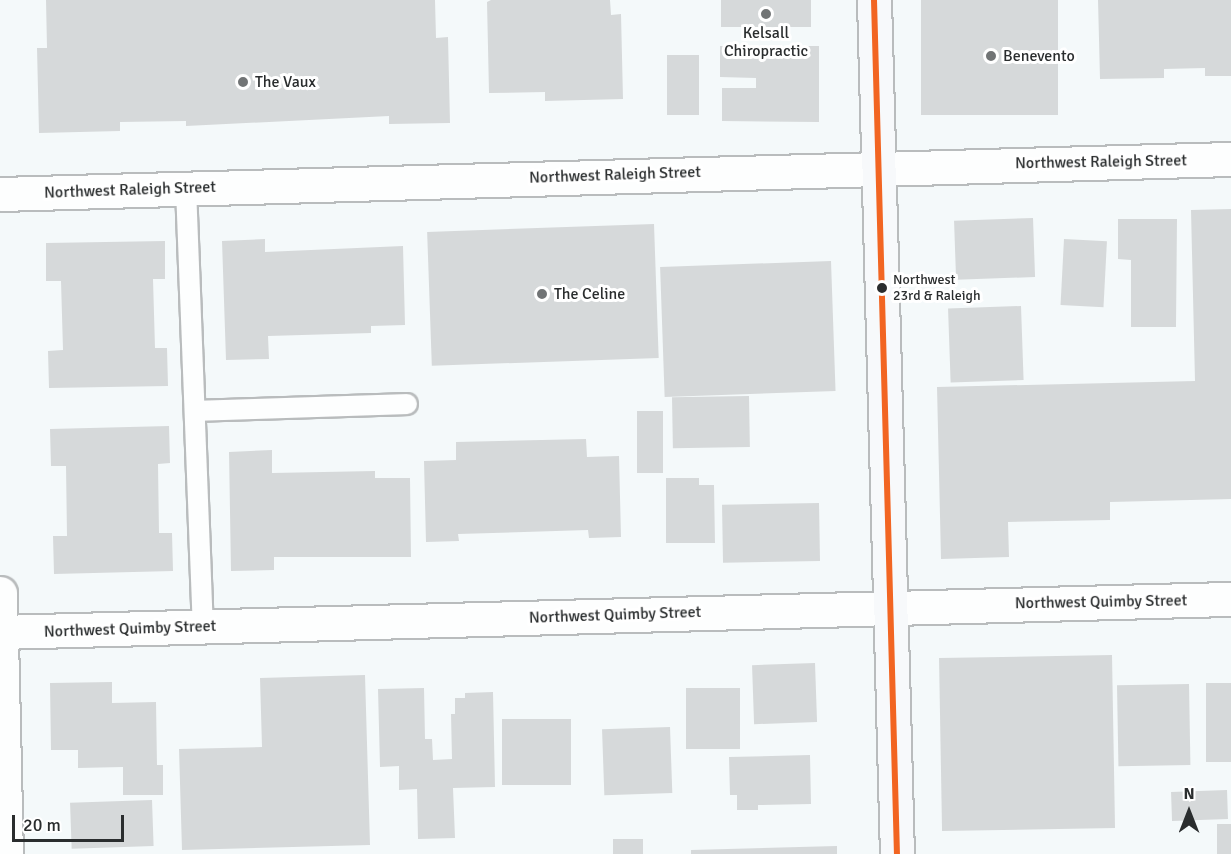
<!DOCTYPE html>
<html>
<head>
<meta charset="utf-8">
<style>
  body { margin:0 }
  #map { position:relative; width:1231px; height:854px; overflow:hidden; background:#f4f9fa; font-family:Signika,sans-serif }
  div>[style] { position:absolute }
  .building>* { inset:0; background:#d6d9da; transform-origin:0 0 }
  .roads { filter:drop-shadow(2px 0 #b9bcbd) drop-shadow(-2px 0 #b9bcbd) drop-shadow(0 2px #b9bcbd) drop-shadow(0 -2px #b9bcbd) }
  .lane>* { height:20px; margin:-10px; padding:0 10px; transform-origin:10px; border-radius:10px; background:#fdfefe }
  .street>* { height:33px; margin:-16.5px; padding:0 16.5px; transform-origin:16.5px; border-radius:16.5px; background:#fdfefe }
  .secondary>* { height:33px; margin:-16.5px; padding:0 16.5px; transform-origin:16.5px; border-radius:16.5px; background:#f7f9fb }
  .bus-1>* { height:6px; margin:-3px; padding:0 3px; transform-origin:3px; border-radius:3px; background:#f26522 }
  .dots>* { width:16px; height:16px; translate:-50% -50%; box-sizing:border-box; border:3px solid #fff; border-radius:50% }
  span { translate:-50% -50%; white-space:nowrap; text-align:center; line-height:1.15; -webkit-text-stroke:6px #fff; paint-order:stroke }
  .bus-label { font-size:14px; color:#2a2d2e }
  .left { translate:0 -50%; text-align:left }
  .poi-label { font-size:16px; color:#2a2d2e }
  .street-label { font-size:16px; color:#2a2d2e }
  .north { position:absolute; left:1159px; top:782px; width:60px; height:60px; -webkit-text-stroke:4px #fff; paint-order:stroke; rotate:0deg; font-size:16px; font-weight:700; line-height:24px; text-align:center; color:#2a2d2e }
  .north::after { content:''; display:block; margin:auto; width:21px; height:27px; background:#2a2d2e; clip-path:polygon(50% 0,100% 100%,50% 72%,0 100%) }
  .scale { position:absolute; left:12px; top:815px; width:112px; height:27px; box-sizing:border-box; border:3px solid #2a2d2e; border-top:0; padding-left:8px; font-size:18px; line-height:21px; white-space:nowrap; color:#2a2d2e; -webkit-text-stroke:4px #fff; paint-order:stroke }
</style>
</head>
<body>
<div id="map">
  <div class="building">
    <div style="clip-path:polygon(46px 0,435px 0,436px 38px,448px 37px,450px 123px,389px 124px,389px 116px,186px 126px,186px 121px,120px 122px,120px 131px,39px 133px,37px 48px,47px 48px)"></div>
    <div style="clip-path:polygon(491px 0,610px 0,611px 15px,621px 14px,623px 99px,545px 101px,545px 92px,489px 93px,487px 2px)"></div>
    <div style="left:721px;top:0;width:90px;height:27px"></div>
    <div style="left:921px;top:0;width:137px;height:115px"></div>
    <div style="clip-path:polygon(1098px 0,1231px 0,1231px 76px,1205px 76px,1205px 68px,1164px 69px,1164px 78px,1100px 79px)"></div>
    <div style="clip-path:polygon(720px 46px,819px 46px,819px 122px,722px 121px,722px 88px,756px 88px,756px 78px,720px 77px)"></div>
    <div style="left:667px;top:55px;width:32px;height:60px"></div>
    <div style="clip-path:polygon(1231px 209px,1231px 499px,1110px 502px,1110px 520px,1008px 522px,1009px 557px,941px 559px,937px 387px,1195px 381px,1191px 210px)"></div>
    <div style="left:1033px;top:218px;width:59px;height:79px;rotate:88deg"></div>
    <div style="clip-path:polygon(1118px 219px,1177px 219px,1176px 327px,1131px 327px,1131px 260px,1118px 259px)"></div>
    <div style="left:654px;top:224px;width:134px;height:227px;rotate:88deg"></div>
    <div style="clip-path:polygon(265px 239px,265px 252px,403px 246px,405px 325px,371px 326px,371px 333px,268px 336px,269px 359px,226px 360px,222px 241px)"></div>
    <div style="left:1064px;top:239px;width:43px;height:66px;rotate:3deg"></div>
    <div style="clip-path:polygon(165px 241px,165px 279px,153px 279px,155px 348px,167px 348px,168px 386px,49px 388px,48px 351px,63px 350px,61px 281px,46px 281px,46px 243px)"></div>
    <div style="left:831px;top:261px;width:130px;height:171px;rotate:88deg"></div>
    <div style="left:1021px;top:306px;width:74px;height:73px;rotate:88deg"></div>
    <div style="left:749px;top:396px;width:51px;height:77px;rotate:89deg"></div>
    <div style="left:637px;top:411px;width:26px;height:62px"></div>
    <div style="clip-path:polygon(169px 426px,170px 463px,158px 464px,159px 533px,172px 533px,173px 571px,54px 574px,53px 536px,67px 536px,66px 466px,51px 466px,50px 429px)"></div>
    <div style="clip-path:polygon(586px 439px,587px 457px,619px 456px,621px 537px,589px 538px,588px 530px,458px 534px,459px 541px,426px 542px,424px 461px,456px 460px,456px 442px)"></div>
    <div style="clip-path:polygon(272px 450px,272px 473px,375px 471px,375px 478px,410px 478px,411px 557px,274px 557px,274px 570px,231px 571px,229px 452px)"></div>
    <div style="clip-path:polygon(666px 478px,699px 478px,699px 485px,714px 485px,715px 543px,666px 543px)"></div>
    <div style="left:819px;top:503px;width:58px;height:97px;rotate:89deg"></div>
    <div style="left:1112px;top:655px;width:173px;height:173px;rotate:89deg"></div>
    <div style="left:815px;top:663px;width:59px;height:63px;rotate:88deg"></div>
    <div style="clip-path:polygon(365px 675px,370px 845px,182px 850px,179px 749px,262px 747px,260px 678px)"></div>
    <div style="clip-path:polygon(112px 682px,112px 703px,156px 702px,157px 765px,163px 765px,163px 795px,123px 795px,123px 767px,78px 768px,78px 750px,51px 750px,50px 683px)"></div>
    <div style="left:1206px;top:683px;width:25px;height:79px"></div>
    <div style="left:1189px;top:684px;width:81px;height:72px;rotate:89deg"></div>
    <div style="clip-path:polygon(424px 688px,425px 739px,432px 739px,433px 760px,452px 759px,451px 714px,455px 714px,455px 698px,465px 698px,465px 693px,493px 692px,495px 787px,453px 788px,455px 838px,418px 839px,417px 789px,399px 790px,399px 766px,380px 767px,378px 689px)"></div>
    <div style="left:686px;top:688px;width:54px;height:61px"></div>
    <div style="left:502px;top:719px;width:69px;height:66px"></div>
    <div style="left:670px;top:727px;width:66px;height:68px;rotate:88deg"></div>
    <div style="clip-path:polygon(810px 755px,811px 804px,758px 805px,758px 810px,737px 810px,737px 795px,730px 795px,729px 757px)"></div>
    <div style="left:1227px;top:790px;width:29px;height:56px;rotate:88deg"></div>
    <div style="left:152px;top:800px;width:46px;height:82px;rotate:88deg"></div>
    <div style="left:1217px;top:824px;width:14px;height:30px"></div>
    <div style="left:643px;top:839px;width:15px;height:30px;rotate:90deg"></div>
    <div style="clip-path:polygon(837px 846px,837px 854px,691px 854px,691px 850px)"></div>
  </div>
  <div class="roads">
    <div class="lane">
      <div style="left:186px;top:188px;width:439px;rotate:87.8deg"></div>
      <div style="left:195px;top:411px;width:212px;rotate:-1.9deg"></div>
    </div>
    <div class="street">
      <div style="left:0;top:194px;width:1231px;rotate:-1.63deg"></div>
      <div style="left:0;top:593px;width:261px;rotate:88.7deg"></div>
      <div style="left:0;top:632px;width:1231px;rotate:-1.54deg"></div>
    </div>
    <div class="secondary">
      <div style="left:874px;top:0;width:854px;rotate:88.46deg"></div>
    </div>
  </div>
  <div class="bus-1">
    <div style="left:874px;top:0;width:854px;rotate:88.46deg"></div>
  </div>
  <div class="dots">
    <div style="left:766px;top:14px;background:#717475"></div>
    <div style="left:991px;top:56px;background:#717475"></div>
    <div style="left:243px;top:82px;background:#717475"></div>
    <div style="left:882px;top:288px;background:#2a2d2e"></div>
    <div style="left:542px;top:294px;background:#717475"></div>
  </div>
  <div class="bus-label">
    <span class="left" style="left:893px;top:288px">Northwest<br>23rd &amp; Raleigh</span>
  </div>
  <div class="poi-label">
    <span style="left:766px;top:42px">Kelsall<br>Chiropractic</span>
    <span class="left" style="left:1003px;top:56px">Benevento</span>
    <span class="left" style="left:255px;top:82px">The Vaux</span>
    <span class="left" style="left:554px;top:294px">The Celine</span>
  </div>
  <div class="street-label">
    <span style="left:1101px;top:162px;rotate:-1deg">Northwest Raleigh Street</span>
    <span style="left:615px;top:175px;rotate:-2deg">Northwest Raleigh Street</span>
    <span style="left:130px;top:190px;rotate:-2deg">Northwest Raleigh Street</span>
    <span style="left:1101px;top:602px;rotate:-1deg">Northwest Quimby Street</span>
    <span style="left:615px;top:615px;rotate:-2deg">Northwest Quimby Street</span>
    <span style="left:130px;top:629px;rotate:-2deg">Northwest Quimby Street</span>
  </div>
  <div class="north">N</div>
  <div class="scale">20 m</div>
</div>
</body>
</html>
